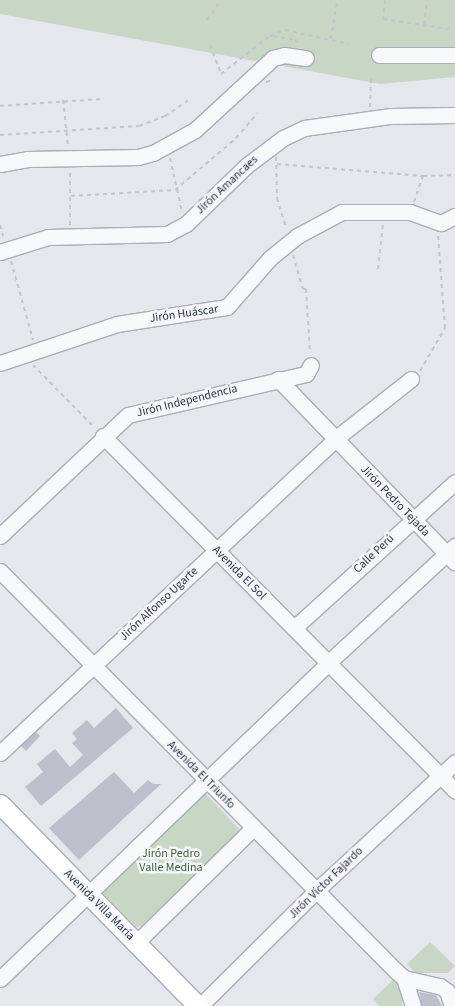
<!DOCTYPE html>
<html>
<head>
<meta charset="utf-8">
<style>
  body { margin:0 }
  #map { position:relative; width:455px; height:1006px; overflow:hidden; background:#e4e7ec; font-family:"Source Sans 3",sans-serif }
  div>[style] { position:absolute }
  .green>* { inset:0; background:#c9d6c5 }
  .building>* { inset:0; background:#bbc0ca }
  .path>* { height:2px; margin-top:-1px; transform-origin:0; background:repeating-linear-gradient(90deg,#c2c5cb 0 4px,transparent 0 8px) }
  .roads { filter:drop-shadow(1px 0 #a9aeb7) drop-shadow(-1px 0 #a9aeb7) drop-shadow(0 1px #a9aeb7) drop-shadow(0 -1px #a9aeb7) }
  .minor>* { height:15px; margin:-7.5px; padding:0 7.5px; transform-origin:7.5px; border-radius:7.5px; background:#f7f8fa }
  .major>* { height:19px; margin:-9.5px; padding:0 9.5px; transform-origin:9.5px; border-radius:9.5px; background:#fff }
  span { translate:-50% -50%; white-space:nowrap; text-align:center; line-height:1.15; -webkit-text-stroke:5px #f4f6f9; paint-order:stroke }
  .street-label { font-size:12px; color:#2b3445 }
  .park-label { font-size:12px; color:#3f6138 }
</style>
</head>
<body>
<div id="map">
  <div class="green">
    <div style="clip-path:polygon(0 0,455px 0,455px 77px,380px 84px,0 14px)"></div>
    <div style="clip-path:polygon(204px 792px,240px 830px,142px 926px,136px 927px,102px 892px)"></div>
    <div style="clip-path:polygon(430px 942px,455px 966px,448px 973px,416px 973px,407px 964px)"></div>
    <div style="clip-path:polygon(394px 979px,402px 989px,402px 1006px,379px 1006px,373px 999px)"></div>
  </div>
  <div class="building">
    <div style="clip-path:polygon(116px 708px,133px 728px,41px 806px,25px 787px,43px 772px,37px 764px,55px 749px,70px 767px,83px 755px,72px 743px,77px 739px,72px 733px,87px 720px,94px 728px)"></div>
    <div style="clip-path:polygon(36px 732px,40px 736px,26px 751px,21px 746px)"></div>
    <div style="clip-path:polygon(114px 772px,134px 793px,148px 780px,153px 784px,161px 784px,79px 860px,49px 828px)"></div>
    <div style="clip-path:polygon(419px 992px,436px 995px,442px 1006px,422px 1006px)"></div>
  </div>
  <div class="path">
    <div style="left:385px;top:0;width:19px;rotate:96deg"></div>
    <div style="left:383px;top:19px;width:73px;rotate:8.7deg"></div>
    <div style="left:207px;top:20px;width:24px;rotate:-55deg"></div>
    <div style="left:424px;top:25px;width:25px;rotate:-83deg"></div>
    <div style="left:273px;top:36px;width:22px;rotate:10deg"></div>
    <div style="left:295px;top:40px;width:8px;rotate:40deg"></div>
    <div style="left:331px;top:39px;width:39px;rotate:-81deg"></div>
    <div style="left:210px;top:45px;width:31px;rotate:69deg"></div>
    <div style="left:221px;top:74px;width:62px;rotate:-37.8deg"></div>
    <div style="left:270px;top:36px;width:16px;rotate:-22deg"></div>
    <div style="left:285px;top:30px;width:65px;rotate:12.5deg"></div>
    <div style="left:266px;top:82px;width:7px;rotate:-16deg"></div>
    <div style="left:63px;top:100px;width:45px;rotate:83.7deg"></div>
    <div style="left:0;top:106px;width:101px;rotate:-4deg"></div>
    <div style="left:370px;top:107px;width:29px;rotate:-88deg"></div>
    <div style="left:0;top:135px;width:139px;rotate:-3.7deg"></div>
    <div style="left:139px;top:126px;width:28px;rotate:-21deg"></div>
    <div style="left:165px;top:116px;width:30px;rotate:-34deg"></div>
    <div style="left:276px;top:157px;width:41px;rotate:88.6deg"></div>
    <div style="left:277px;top:198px;width:31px;rotate:73deg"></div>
    <div style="left:170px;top:158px;width:55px;rotate:77.5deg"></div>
    <div style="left:277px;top:164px;width:146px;rotate:4.7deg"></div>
    <div style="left:423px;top:176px;width:32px;rotate:-2deg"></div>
    <div style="left:71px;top:196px;width:104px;rotate:-3.3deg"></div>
    <div style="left:175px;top:190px;width:80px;rotate:-40.4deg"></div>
    <div style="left:236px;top:138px;width:33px;rotate:-49deg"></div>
    <div style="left:414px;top:202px;width:28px;rotate:-71deg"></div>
    <div style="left:0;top:225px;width:15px;rotate:74deg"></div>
    <div style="left:70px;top:225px;width:55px;rotate:-90deg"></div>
    <div style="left:293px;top:255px;width:35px;rotate:74deg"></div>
    <div style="left:303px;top:289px;width:3px"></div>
    <div style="left:306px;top:289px;width:63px;rotate:86.4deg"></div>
    <div style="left:11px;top:261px;width:82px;rotate:74.4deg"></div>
    <div style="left:378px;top:269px;width:45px;rotate:-83.7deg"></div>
    <div style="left:33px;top:365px;width:87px;rotate:45.5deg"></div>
    <div style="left:420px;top:371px;width:50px;rotate:-59.8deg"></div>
    <div style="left:445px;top:328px;width:93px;rotate:-94.3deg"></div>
  </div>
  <div class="roads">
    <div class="minor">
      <div style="left:379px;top:55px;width:76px"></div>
      <div style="left:0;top:164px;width:28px;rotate:-10deg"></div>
      <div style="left:28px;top:159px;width:110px;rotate:-1deg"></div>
      <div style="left:138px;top:157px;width:16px;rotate:-15deg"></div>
      <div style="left:153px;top:153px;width:48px;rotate:-28.7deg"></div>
      <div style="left:195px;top:130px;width:106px;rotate:-42.7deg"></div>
      <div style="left:273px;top:58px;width:11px;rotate:-15deg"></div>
      <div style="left:284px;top:55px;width:22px;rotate:8deg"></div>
      <div style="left:0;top:252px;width:50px;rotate:-17.4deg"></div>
      <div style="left:48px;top:237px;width:119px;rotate:-1.4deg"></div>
      <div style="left:167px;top:234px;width:21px;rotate:-28deg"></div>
      <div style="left:186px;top:224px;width:83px;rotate:-44deg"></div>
      <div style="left:246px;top:166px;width:46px;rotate:-37.1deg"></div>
      <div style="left:283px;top:138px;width:23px;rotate:-25deg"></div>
      <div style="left:304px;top:128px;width:88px;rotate:-7.9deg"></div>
      <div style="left:391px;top:116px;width:64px;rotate:-0.9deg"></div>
      <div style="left:0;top:363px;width:123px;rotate:-18.4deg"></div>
      <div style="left:117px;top:324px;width:111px;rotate:-8.8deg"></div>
      <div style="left:227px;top:307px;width:65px;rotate:-48.7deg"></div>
      <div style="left:270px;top:258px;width:35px;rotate:-39deg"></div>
      <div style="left:297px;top:236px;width:51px;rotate:-28.1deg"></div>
      <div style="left:342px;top:212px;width:68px"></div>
      <div style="left:410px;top:212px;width:33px;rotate:20deg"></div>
      <div style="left:441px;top:223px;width:16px;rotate:-27deg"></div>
      <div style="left:278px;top:379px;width:255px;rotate:46deg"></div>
      <div style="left:103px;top:436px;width:500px;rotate:45.2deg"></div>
      <div style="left:0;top:536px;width:176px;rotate:-43.4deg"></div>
      <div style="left:128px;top:415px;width:183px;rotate:-13deg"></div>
      <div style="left:306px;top:374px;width:10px;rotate:-61deg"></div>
      <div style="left:0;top:571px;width:563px;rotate:45.29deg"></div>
      <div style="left:396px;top:971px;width:11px;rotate:41deg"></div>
      <div style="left:404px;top:978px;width:37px;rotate:13deg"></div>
      <div style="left:440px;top:986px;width:9px;rotate:36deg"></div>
      <div style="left:447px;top:991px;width:16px;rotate:72deg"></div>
      <div style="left:294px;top:628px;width:217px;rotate:-42.2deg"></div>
      <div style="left:0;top:753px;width:459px;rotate:-43.1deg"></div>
      <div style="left:335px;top:439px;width:97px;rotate:-38.3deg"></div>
      <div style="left:136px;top:943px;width:164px;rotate:-44.5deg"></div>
      <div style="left:404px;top:978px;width:29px;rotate:72deg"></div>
      <div style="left:0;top:979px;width:455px;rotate:-43.9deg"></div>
      <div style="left:328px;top:663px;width:173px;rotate:-42.7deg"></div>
      <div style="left:200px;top:1006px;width:165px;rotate:-44.8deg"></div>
      <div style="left:317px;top:890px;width:188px;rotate:-42.8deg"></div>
    </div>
    <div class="major">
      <div style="left:0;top:804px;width:283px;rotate:45.6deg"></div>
    </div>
  </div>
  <div class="street-label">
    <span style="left:227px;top:185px;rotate:-43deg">Jirón Amancaes</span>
    <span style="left:184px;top:314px;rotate:-8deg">Jirón Huáscar</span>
    <span style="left:187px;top:401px;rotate:-14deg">Jirón Independencia</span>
    <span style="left:395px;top:501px;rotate:46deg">Jirón Pedro Tejada</span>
    <span style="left:374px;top:554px;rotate:-43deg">Calle Perú</span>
    <span style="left:239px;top:573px;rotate:45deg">Avenida El Sol</span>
    <span style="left:159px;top:604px;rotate:-43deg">Jirón Alfonso Ugarte</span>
    <span style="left:201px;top:775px;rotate:45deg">Avenida El Triunfo</span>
    <span style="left:326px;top:883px;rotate:-44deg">Jirón Víctor Fajardo</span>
    <span style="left:99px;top:905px;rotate:45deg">Avenida Villa María</span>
  </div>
  <div class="park-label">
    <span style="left:171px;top:861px">Jirón Pedro<br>Valle Medina</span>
  </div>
</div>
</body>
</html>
